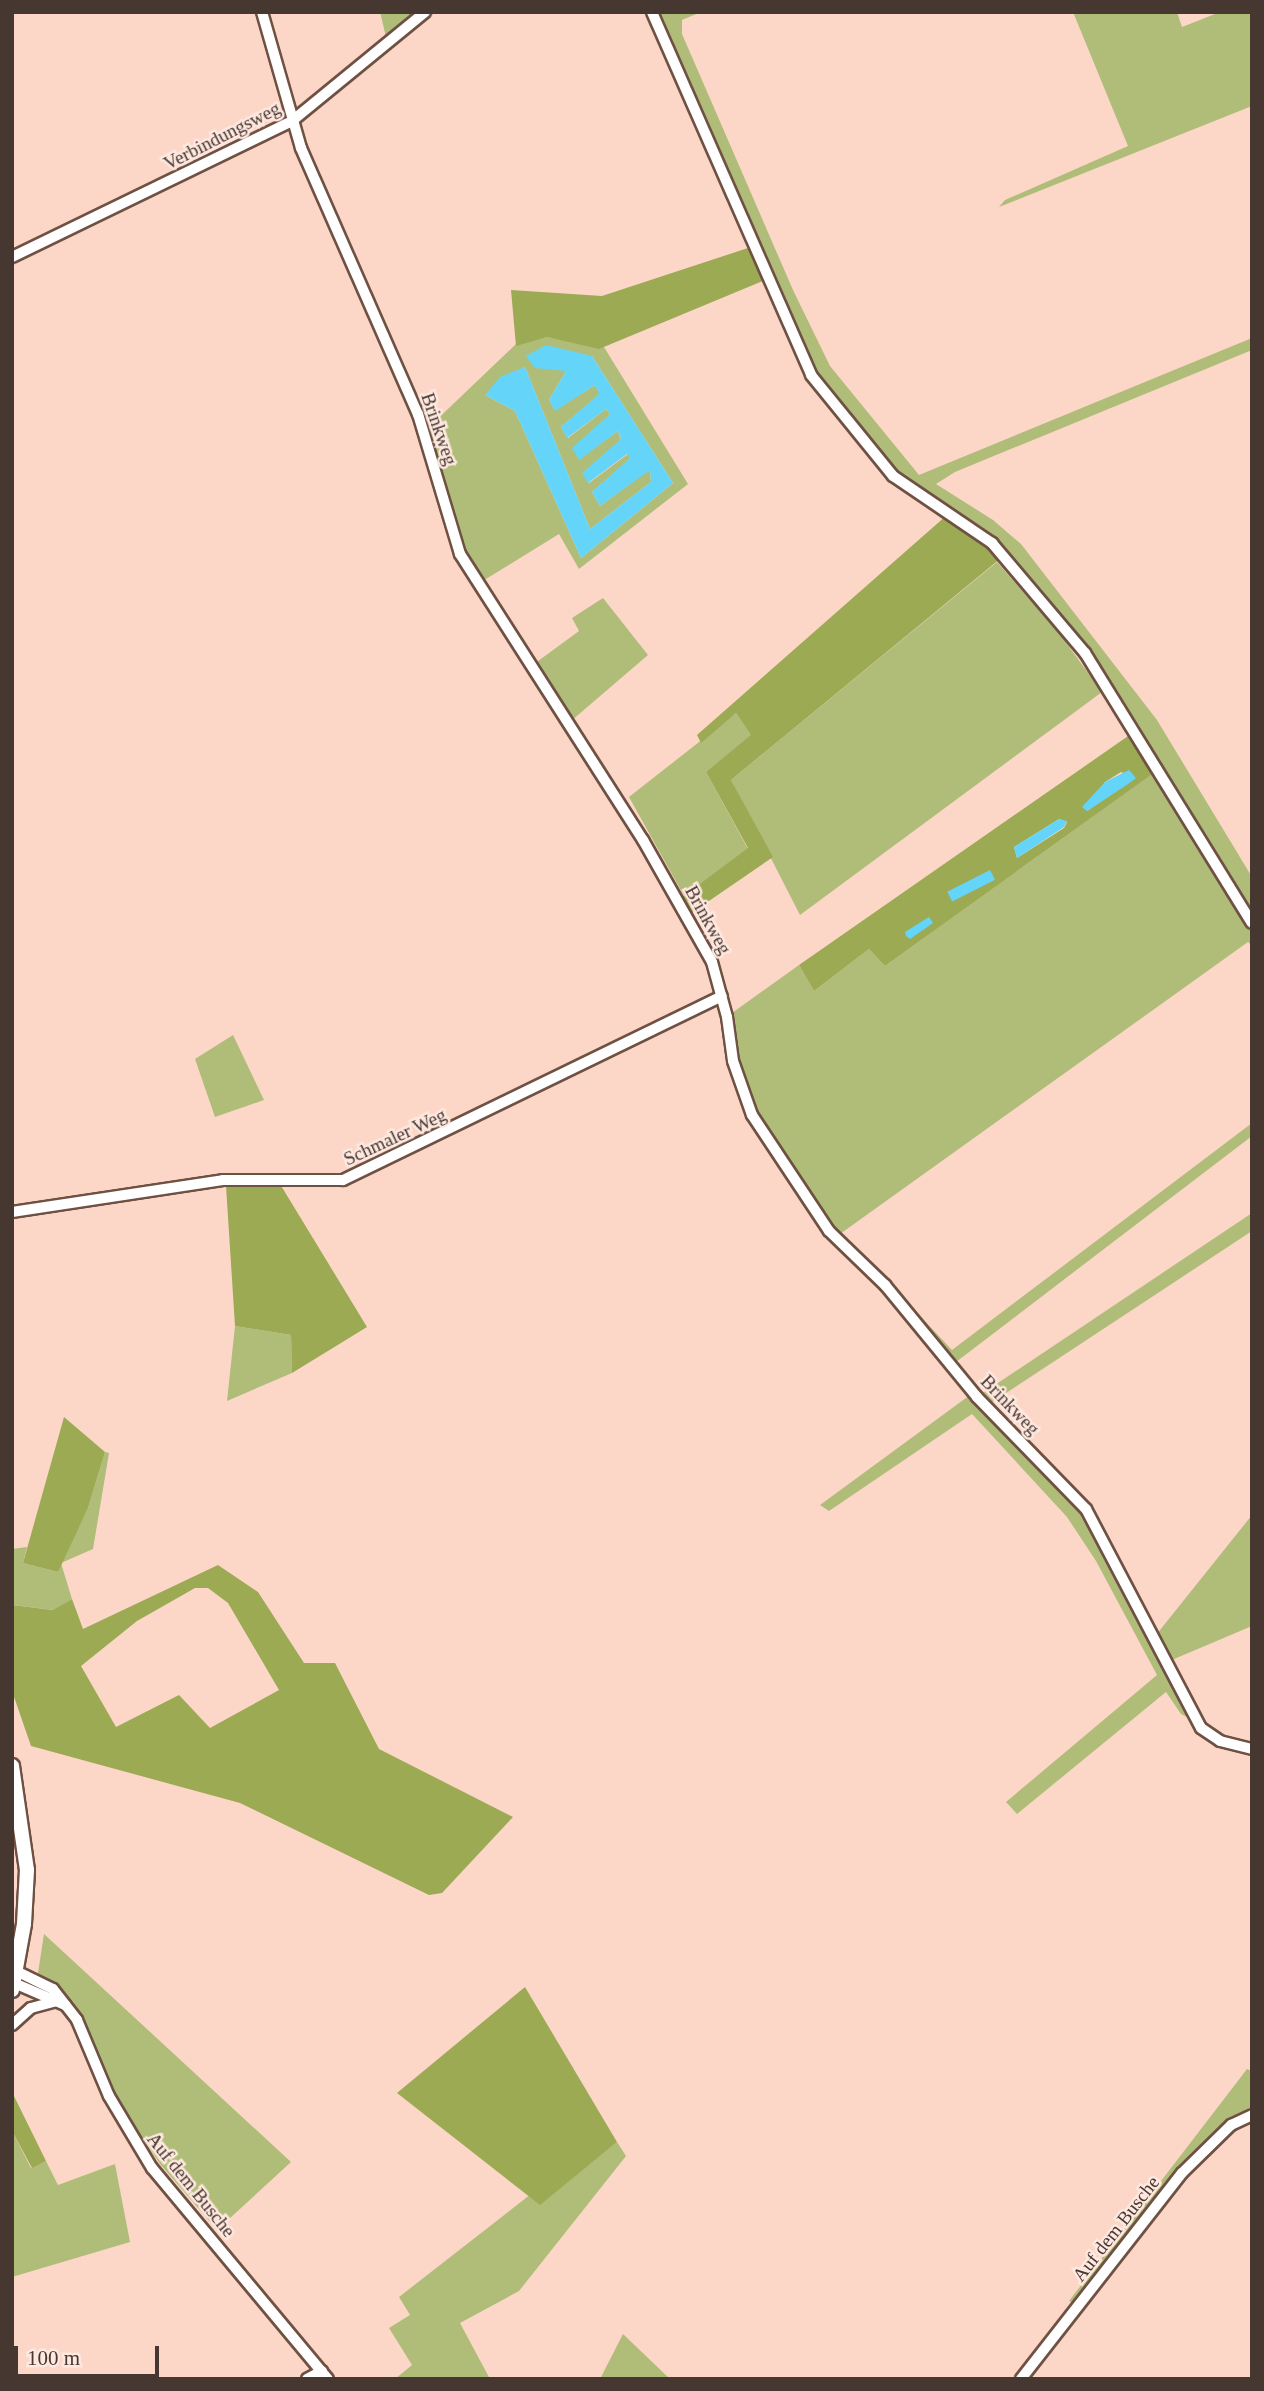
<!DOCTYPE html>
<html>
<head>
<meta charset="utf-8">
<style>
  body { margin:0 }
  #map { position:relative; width:1264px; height:2391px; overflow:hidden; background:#fcd7c8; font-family:Georgia,serif }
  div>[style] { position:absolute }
  .green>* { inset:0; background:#b0bd79 }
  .forest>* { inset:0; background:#9baa53 }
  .water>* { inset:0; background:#64d5f9; transform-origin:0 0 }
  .roads { filter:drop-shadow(2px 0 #6f5143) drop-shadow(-2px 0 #6f5143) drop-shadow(0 2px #6f5143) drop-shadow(0 -2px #6f5143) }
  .street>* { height:10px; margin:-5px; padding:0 5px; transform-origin:5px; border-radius:5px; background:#fff }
  .secondary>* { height:14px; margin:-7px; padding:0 7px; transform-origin:7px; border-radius:7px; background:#fff }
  span { translate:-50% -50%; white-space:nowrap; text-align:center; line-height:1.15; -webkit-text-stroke:5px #fee8df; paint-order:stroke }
  .street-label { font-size:19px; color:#463831 }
  .frame { position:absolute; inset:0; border:14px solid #463831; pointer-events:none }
  .scale { position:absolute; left:14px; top:2346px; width:145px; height:32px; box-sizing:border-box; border:4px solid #463831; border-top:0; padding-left:9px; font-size:21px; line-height:24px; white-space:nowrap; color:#463831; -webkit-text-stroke:5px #fee8df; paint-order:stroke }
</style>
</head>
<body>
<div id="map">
  <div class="green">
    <div style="clip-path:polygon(380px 12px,416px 12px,386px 37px)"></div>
    <div style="clip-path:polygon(656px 12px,701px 12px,682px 20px,682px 34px,793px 290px,830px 366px,919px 475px,1252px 338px,1252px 350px,955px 472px,936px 484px,993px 520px,1021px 544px,1157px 720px,1252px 877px,1252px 916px,1097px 664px,982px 527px,896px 473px,814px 374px)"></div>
    <div style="clip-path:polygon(1073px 12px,1177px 12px,1182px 27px,1220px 12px,1252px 12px,1252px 106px,999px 207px,1005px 200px,1128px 146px)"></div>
    <div style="clip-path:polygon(evenodd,547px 337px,604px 347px,688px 484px,579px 569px,559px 534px,481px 582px,456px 531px,428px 428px,516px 344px,547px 337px,592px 356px,673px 483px,581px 558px,515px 411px,485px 395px,525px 367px,590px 529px,651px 482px,650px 469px,600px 506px,592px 492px,631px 459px,628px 454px,589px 483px,583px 473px,621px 440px,618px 431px,579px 459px,610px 414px,606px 409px,568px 438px,561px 427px,600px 394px,595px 385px,555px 410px,549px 400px,566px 371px,592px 356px)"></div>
    <div style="clip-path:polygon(997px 562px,1059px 633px,1102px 692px,800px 915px,731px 780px)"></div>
    <div style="clip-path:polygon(603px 598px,648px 655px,571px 721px,534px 664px,579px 631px,572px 618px)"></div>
    <div style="clip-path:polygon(736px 713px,752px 736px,706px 772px,748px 849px,684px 896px,629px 797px)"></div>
    <div style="clip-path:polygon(1153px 773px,1252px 933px,1252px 946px,1248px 942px,840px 1234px,756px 1112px,744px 1085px,732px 1013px,799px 965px,814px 991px,869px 949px,885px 966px)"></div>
    <div style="clip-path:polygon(233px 1035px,264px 1100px,215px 1117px,195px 1059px)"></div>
    <div style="clip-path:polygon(1252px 1123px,1252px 1136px,956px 1362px,907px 1309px,908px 1303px,952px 1350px)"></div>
    <div style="clip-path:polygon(1252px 1213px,1252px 1231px,991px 1403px,983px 1393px)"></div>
    <div style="clip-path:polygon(235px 1326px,291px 1335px,292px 1373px,227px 1401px)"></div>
    <div style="clip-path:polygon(970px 1395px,1090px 1521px,1188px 1709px,1187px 1717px,1181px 1714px,1166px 1692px,1017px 1814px,1006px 1802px,1157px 1675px,1096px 1561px,1067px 1517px,972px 1414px,829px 1511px,820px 1505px)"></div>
    <div style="clip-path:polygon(105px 1452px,109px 1453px,93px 1549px,61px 1563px,72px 1599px,54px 1610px,12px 1605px,12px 1549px,27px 1547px,23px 1563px,58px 1572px,61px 1563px,88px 1508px)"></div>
    <div style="clip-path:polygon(1252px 1515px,1252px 1626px,1167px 1662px,1156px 1635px)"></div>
    <div style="clip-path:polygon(44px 1934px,291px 2162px,217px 2230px,160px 2164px,116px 2098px,81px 2017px,38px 1973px)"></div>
    <div style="clip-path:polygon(1247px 2069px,1252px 2071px,1252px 2109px,1228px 2122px,1179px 2169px,1074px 2304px,1069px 2301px)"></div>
    <div style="clip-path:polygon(12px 2131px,31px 2168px,46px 2161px,58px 2185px,115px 2164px,130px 2242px,12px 2277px)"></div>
    <div style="clip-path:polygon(617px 2142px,626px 2156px,519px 2291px,460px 2323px,490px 2379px,395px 2379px,412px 2365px,389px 2328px,410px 2315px,399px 2297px,531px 2194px,540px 2204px)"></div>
    <div style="clip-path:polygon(623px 2334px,670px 2379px,600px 2379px)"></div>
  </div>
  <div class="forest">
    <div style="clip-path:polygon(751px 247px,765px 280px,599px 349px,547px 337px,516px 346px,511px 290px,602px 296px)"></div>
    <div style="clip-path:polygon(947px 515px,1001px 558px,731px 780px,773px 857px,690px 914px,681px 898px,748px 848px,706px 772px,751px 735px,736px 713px,701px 743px,697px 735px)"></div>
    <div style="clip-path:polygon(evenodd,1131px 734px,1155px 772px,885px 966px,869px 949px,814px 991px,799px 965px,1131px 734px,1121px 772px,1135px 778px,1087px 811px,1105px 782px,1121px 772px,1131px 734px,1059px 819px,1067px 822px,1064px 828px,1017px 858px,1014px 847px,1059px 819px)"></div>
    <div style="clip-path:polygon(280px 1184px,367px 1327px,292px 1373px,291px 1335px,235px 1326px,226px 1186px)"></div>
    <div style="clip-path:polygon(64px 1417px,105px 1452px,88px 1508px,58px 1572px,23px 1563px)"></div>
    <div style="clip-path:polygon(evenodd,218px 1565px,258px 1592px,304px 1663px,335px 1663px,379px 1749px,513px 1817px,442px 1893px,429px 1895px,240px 1803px,31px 1746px,12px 1691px,12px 1605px,53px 1610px,72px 1599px,83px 1629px,218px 1565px,195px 1588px,208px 1588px,228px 1603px,279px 1690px,210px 1728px,179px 1695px,116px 1727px,81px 1666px,137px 1621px,195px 1588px)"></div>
    <div style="clip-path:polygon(525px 1987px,617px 2142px,540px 2205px,397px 2093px)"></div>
    <div style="clip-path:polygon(12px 2092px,46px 2161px,32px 2168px,12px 2131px)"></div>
  </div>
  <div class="water">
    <div style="clip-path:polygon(546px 345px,592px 356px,673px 483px,581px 558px,515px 411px,485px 395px,500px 377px,525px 367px,590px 529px,651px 482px,650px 470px,600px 506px,592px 492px,630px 458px,627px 454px,588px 483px,582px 473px,621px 439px,618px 431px,579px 460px,572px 448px,610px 414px,606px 409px,567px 438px,561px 427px,599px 394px,595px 385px,555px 411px,549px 400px,566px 371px,535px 368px,526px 356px)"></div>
    <div style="clip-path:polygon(1129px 770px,1136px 778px,1128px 784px,1087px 811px,1082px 807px,1105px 782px)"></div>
    <div style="clip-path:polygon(1059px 819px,1067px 821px,1064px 827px,1017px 858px,1014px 847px)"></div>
    <div style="left:990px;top:870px;width:11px;height:48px;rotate:63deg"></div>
    <div style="clip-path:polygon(929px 917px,933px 923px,910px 939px,906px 936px,905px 932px)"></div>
  </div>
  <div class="roads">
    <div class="street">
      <div style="left:262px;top:12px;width:141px;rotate:74deg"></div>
      <div style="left:301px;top:148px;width:291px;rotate:66.3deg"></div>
      <div style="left:418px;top:414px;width:146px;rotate:73.3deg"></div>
      <div style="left:460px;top:554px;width:340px;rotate:57.4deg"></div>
      <div style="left:643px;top:840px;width:140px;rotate:60.5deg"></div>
      <div style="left:712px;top:962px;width:57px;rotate:74.7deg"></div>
      <div style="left:727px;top:1017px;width:44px;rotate:82.2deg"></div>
      <div style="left:733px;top:1061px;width:57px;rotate:70.6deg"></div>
      <div style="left:752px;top:1115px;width:139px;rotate:56.4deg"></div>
      <div style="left:829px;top:1231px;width:78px;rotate:44deg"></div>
      <div style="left:885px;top:1285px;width:145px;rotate:50.6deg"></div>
      <div style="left:977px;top:1397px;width:156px;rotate:45.8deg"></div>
      <div style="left:1086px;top:1509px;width:247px;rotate:62.3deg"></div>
      <div style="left:1201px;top:1728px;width:23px;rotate:34deg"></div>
      <div style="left:1220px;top:1741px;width:33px;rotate:14deg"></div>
      <div style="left:652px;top:12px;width:396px;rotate:66.3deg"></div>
      <div style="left:811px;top:375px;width:130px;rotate:50.9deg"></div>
      <div style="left:893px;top:476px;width:120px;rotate:34.1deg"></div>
      <div style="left:992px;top:543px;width:144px;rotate:49.8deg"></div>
      <div style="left:1085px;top:653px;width:317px;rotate:58.3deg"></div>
      <div style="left:12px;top:257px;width:311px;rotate:-25.9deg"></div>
      <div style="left:292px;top:121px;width:172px;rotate:-39.3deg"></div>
      <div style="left:12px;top:1212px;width:213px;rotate:-8.6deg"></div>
      <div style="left:223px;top:1180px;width:120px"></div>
      <div style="left:343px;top:1180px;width:421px;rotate:-25.9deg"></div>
      <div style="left:16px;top:1971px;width:41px;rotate:25.9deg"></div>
      <div style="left:53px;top:1989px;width:39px;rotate:52deg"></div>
      <div style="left:77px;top:2020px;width:82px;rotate:67.2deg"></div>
      <div style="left:109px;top:2096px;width:84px;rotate:59.2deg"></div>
      <div style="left:152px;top:2168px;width:275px;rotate:50.2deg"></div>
      <div style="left:14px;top:1983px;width:56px;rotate:23.3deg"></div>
      <div style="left:12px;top:2025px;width:25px;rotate:-42deg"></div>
      <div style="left:31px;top:2008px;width:24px;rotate:-15deg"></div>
      <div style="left:307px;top:2379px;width:17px;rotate:-28deg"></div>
      <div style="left:1021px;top:2379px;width:261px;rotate:-52deg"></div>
      <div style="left:1182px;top:2173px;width:69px;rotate:-44.4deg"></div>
      <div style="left:1231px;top:2125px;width:23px;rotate:-25deg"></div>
    </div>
    <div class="secondary">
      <div style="left:12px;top:1766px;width:105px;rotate:81.8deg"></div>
      <div style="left:27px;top:1870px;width:54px;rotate:93.2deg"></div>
      <div style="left:24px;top:1924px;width:67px;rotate:100.3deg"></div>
    </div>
  </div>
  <div class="street-label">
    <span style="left:222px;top:136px;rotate:-27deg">Verbindungsweg</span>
    <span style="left:439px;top:429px;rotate:71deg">Brinkweg</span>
    <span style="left:708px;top:920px;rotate:61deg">Brinkweg</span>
    <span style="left:395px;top:1137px;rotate:-25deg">Schmaler Weg</span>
    <span style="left:1010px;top:1405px;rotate:46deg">Brinkweg</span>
    <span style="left:191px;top:2185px;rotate:51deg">Auf dem Busche</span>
    <span style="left:1116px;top:2229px;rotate:-52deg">Auf dem Busche</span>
  </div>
  <div class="frame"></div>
  <div class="scale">100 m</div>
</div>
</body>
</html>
